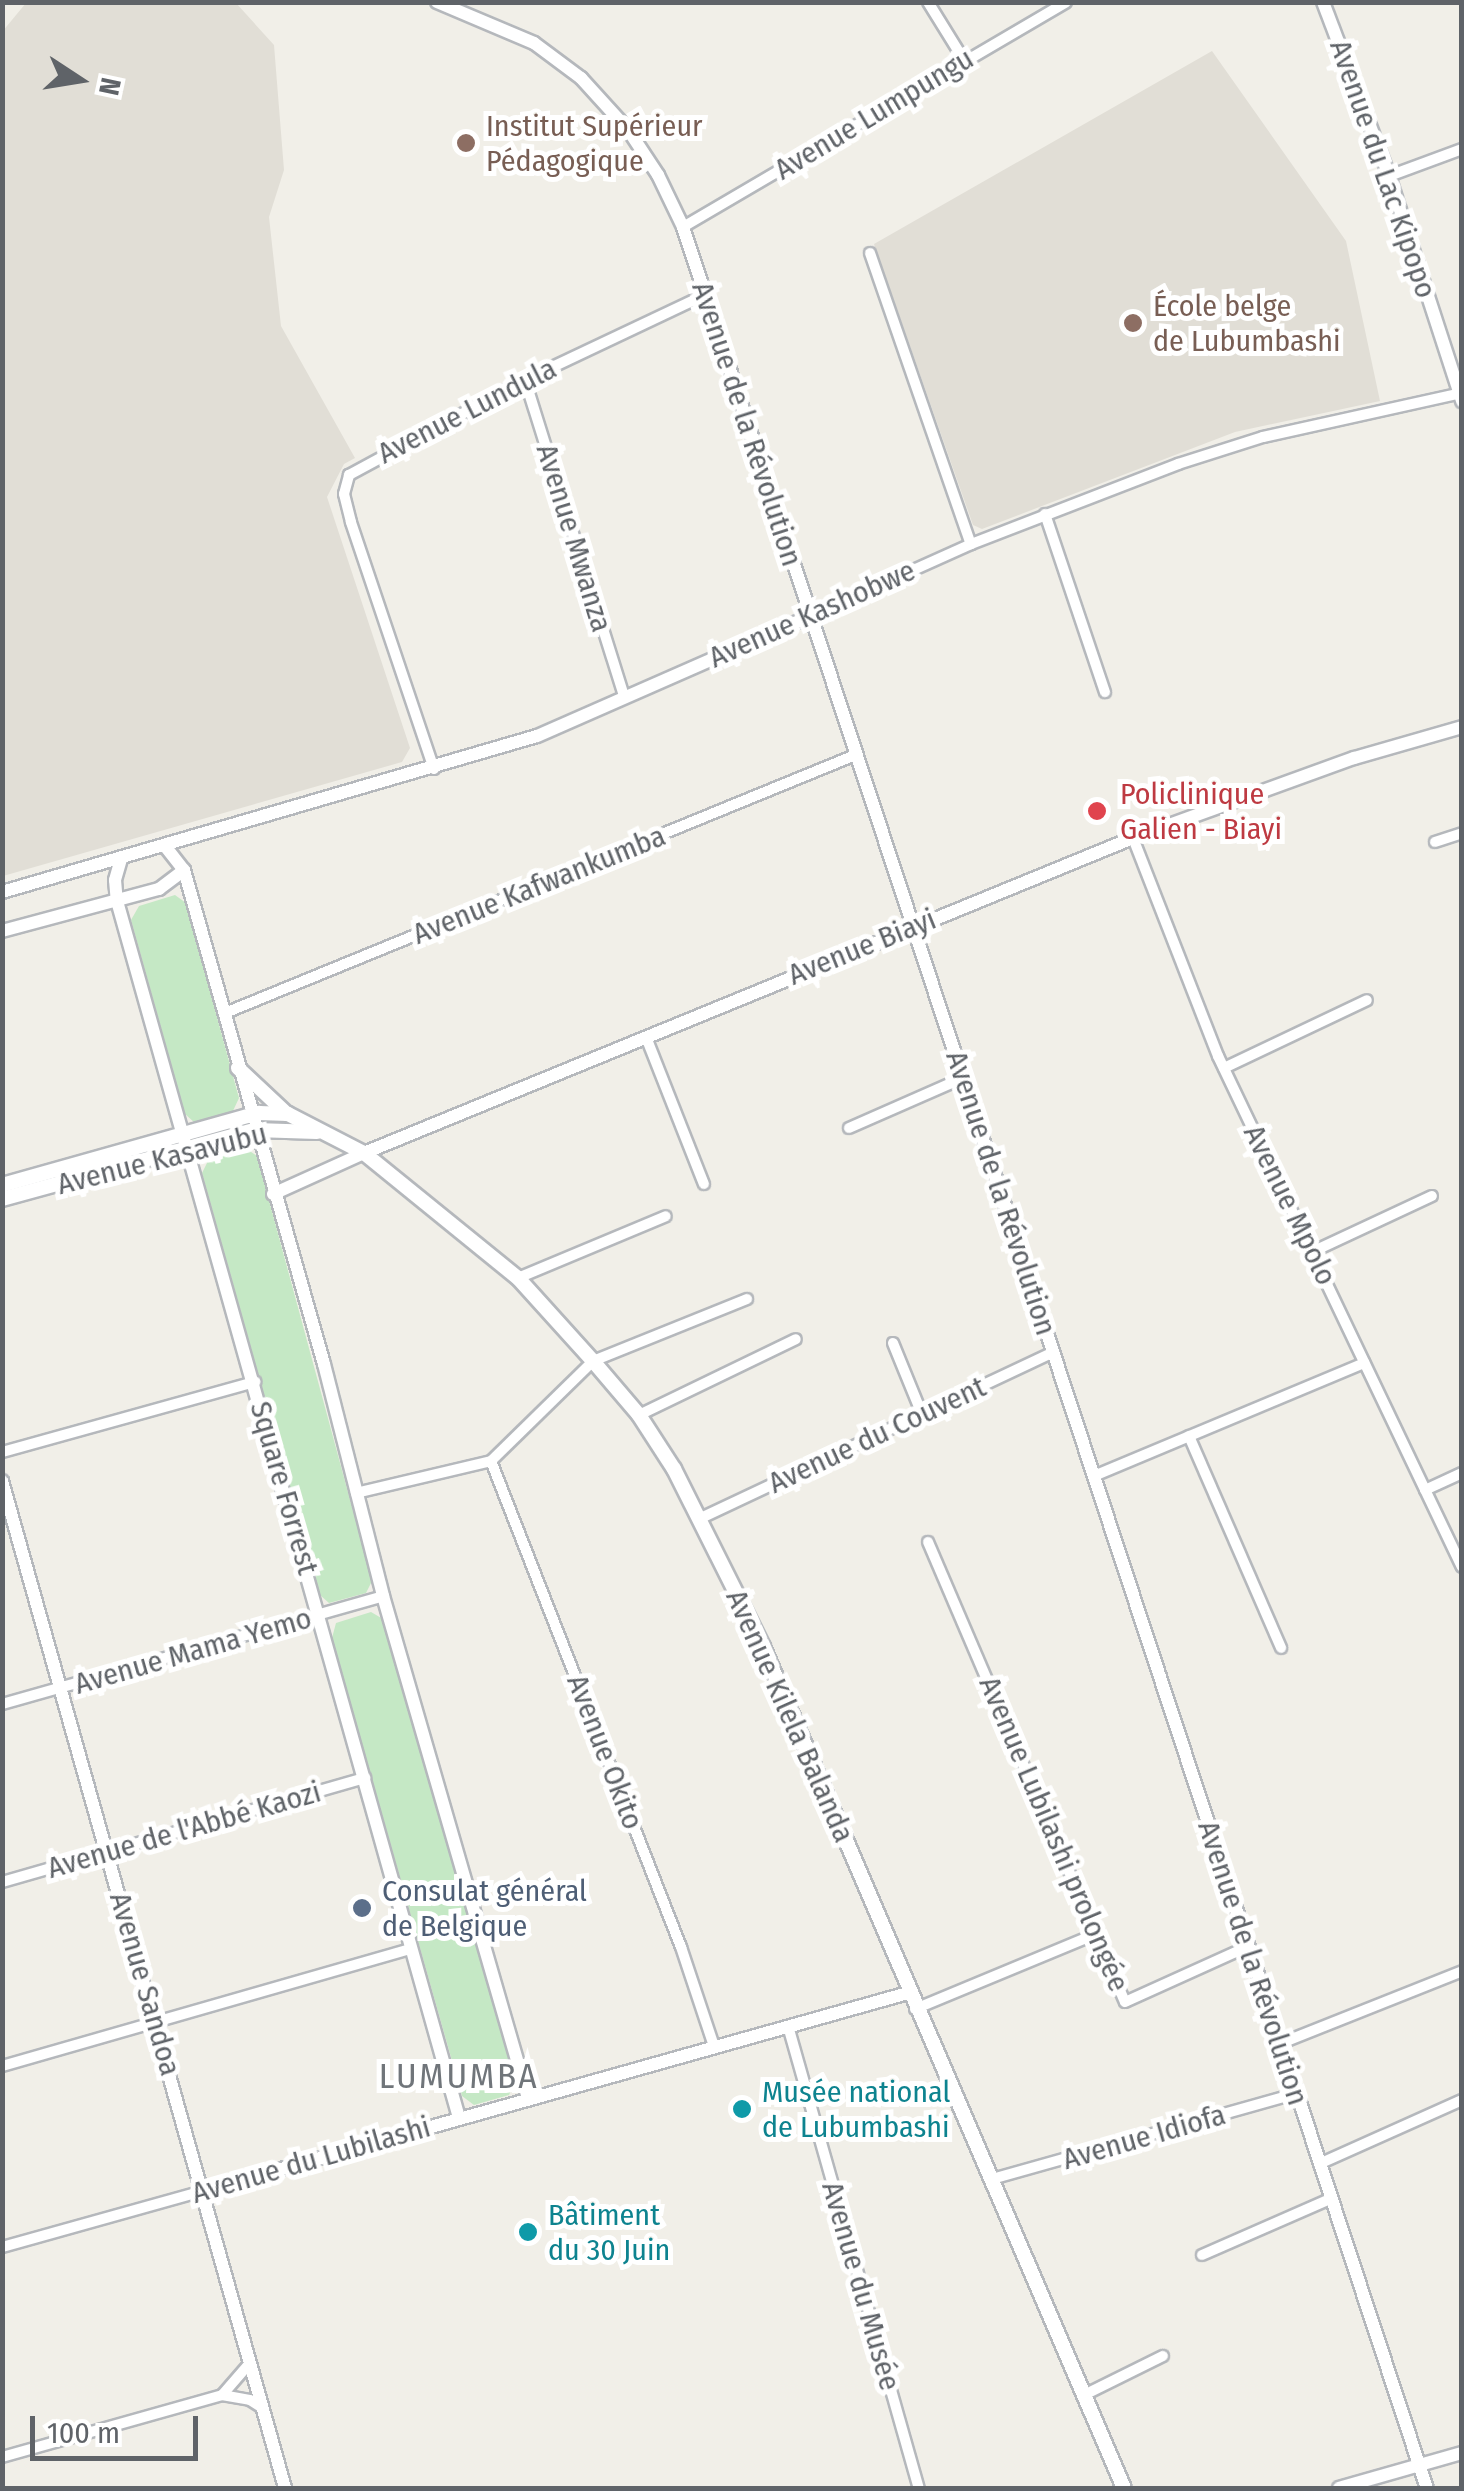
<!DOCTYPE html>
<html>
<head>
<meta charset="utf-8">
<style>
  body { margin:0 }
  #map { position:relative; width:1464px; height:2491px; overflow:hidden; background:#f1efe8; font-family:"Fira Sans Condensed",sans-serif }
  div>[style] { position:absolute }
  .education>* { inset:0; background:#e1ded6 }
  .green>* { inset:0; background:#c5e8c5 }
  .roads { filter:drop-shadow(2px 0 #b5b8bc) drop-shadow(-2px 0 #b5b8bc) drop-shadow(0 2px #b5b8bc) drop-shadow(0 -2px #b5b8bc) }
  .minor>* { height:10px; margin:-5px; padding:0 5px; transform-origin:5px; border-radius:5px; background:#fff }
  .tertiary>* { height:12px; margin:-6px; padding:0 6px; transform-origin:6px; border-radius:6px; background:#fff }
  .secondary>* { height:14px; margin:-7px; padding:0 7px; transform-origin:7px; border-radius:7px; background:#fff }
  .dots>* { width:28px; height:28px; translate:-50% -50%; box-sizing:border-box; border:5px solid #fff; border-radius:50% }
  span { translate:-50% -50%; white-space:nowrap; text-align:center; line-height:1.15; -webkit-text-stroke:10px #fff; paint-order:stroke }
  .street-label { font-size:30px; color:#5f6368 }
  .education-label { font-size:30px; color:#785e54 }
  .left { translate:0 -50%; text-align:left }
  .health-label { font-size:30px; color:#be3a42 }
  .service-label { font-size:30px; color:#4e5e75 }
  .culture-label { font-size:30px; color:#0d838f }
  .quarter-label { font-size:35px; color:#70757a; letter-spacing:2.5px }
  .frame { position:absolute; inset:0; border:5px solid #5f6368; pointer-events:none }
  .north { position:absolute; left:30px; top:30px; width:100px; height:100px; -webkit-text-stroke:8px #fff; paint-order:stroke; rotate:102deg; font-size:28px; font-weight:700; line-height:40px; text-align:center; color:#5f6368 }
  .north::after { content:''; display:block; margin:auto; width:35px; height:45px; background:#5f6368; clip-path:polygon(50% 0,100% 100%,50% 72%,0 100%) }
  .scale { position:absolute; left:30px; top:2416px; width:168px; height:45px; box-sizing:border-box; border:5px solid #5f6368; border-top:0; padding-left:12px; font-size:30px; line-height:35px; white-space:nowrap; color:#5f6368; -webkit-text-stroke:8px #fff; paint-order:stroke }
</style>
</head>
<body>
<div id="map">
  <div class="education">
    <div style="clip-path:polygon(26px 3px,236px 3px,274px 45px,284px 170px,269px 217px,281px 326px,355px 458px,344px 464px,327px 497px,410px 748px,402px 762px,3px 876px,2px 32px)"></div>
    <div style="clip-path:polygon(1212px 51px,1346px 241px,1380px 401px,1235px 432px,982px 529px,973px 525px,874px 244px)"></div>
  </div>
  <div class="green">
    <div style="clip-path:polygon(175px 895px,186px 903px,239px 1098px,232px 1113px,195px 1123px,185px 1114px,131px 920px,139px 906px)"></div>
    <div style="clip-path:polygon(245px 1148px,257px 1156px,372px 1581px,366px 1593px,329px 1603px,320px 1595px,202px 1173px,209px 1159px)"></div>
    <div style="clip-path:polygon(371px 1612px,383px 1619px,515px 2082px,509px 2095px,474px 2105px,462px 2096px,332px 1638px,336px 1623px)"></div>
  </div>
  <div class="roads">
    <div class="minor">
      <div style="left:928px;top:2px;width:68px;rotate:58.2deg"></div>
      <div style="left:1389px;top:176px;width:78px;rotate:-20.3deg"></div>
      <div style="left:683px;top:227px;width:444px;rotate:-30.4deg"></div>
      <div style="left:870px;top:253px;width:308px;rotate:70.9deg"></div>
      <div style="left:525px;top:380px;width:331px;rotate:72.6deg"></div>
      <div style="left:1045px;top:514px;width:188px;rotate:71.4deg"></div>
      <div style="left:811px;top:616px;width:175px;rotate:-24.2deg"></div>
      <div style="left:971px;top:544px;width:222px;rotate:-21.1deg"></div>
      <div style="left:1178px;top:464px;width:89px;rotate:-17.6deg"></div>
      <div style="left:1263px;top:437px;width:204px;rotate:-12.5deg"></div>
      <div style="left:434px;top:769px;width:261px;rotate:-108.6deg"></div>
      <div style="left:351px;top:522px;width:29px;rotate:-104deg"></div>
      <div style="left:344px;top:494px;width:20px;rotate:-75deg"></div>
      <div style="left:349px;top:475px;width:200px;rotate:-28.4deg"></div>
      <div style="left:525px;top:380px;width:199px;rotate:-25.3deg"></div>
      <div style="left:1133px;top:838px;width:234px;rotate:68.7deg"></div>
      <div style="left:1218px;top:1056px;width:566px;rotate:64.48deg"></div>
      <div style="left:1435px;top:842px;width:28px;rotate:-18deg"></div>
      <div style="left:225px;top:1013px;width:679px;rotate:-22.26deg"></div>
      <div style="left:646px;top:1037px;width:158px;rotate:68.5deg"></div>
      <div style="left:1224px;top:1068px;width:158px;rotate:-25.4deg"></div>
      <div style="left:849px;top:1128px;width:124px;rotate:-23.7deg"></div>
      <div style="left:1314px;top:1251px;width:130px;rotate:-25deg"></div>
      <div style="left:518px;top:1278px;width:160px;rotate:-22.7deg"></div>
      <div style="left:893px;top:1343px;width:77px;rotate:67.8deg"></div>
      <div style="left:639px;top:1415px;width:174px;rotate:-25.8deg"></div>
      <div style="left:1189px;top:1436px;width:231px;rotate:66.5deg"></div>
      <div style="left:2px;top:1452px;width:263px;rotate:-15.5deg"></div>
      <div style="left:491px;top:1461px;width:522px;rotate:68.65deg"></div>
      <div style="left:681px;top:1947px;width:104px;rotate:71.6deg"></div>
      <div style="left:1094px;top:1476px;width:293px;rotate:-22.7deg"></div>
      <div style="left:1425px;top:1490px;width:41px;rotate:-24.7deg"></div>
      <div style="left:356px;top:1493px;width:139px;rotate:-13.3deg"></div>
      <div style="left:491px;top:1461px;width:143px;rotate:-44.4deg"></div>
      <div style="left:593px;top:1361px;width:166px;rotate:-21.9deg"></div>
      <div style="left:701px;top:1518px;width:390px;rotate:-25.2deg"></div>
      <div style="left:928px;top:1542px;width:500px;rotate:66.82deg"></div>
      <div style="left:1125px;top:2002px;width:136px;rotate:-24.3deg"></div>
      <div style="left:2px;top:1704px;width:396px;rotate:-15.8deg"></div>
      <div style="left:2px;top:1882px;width:378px;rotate:-16deg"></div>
      <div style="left:915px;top:2009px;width:196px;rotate:-22.5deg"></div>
      <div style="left:788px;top:2026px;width:480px;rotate:74.2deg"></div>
      <div style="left:1279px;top:2044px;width:197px;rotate:-21.7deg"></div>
      <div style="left:2px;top:2066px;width:425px;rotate:-16deg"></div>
      <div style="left:1319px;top:2164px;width:157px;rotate:-24.1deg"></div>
      <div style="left:992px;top:2179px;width:315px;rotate:-15.7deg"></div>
      <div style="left:2px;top:2247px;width:209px;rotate:-15.6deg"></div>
      <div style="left:1202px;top:2255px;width:140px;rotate:-23.6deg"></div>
      <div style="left:223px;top:2394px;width:40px;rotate:-49deg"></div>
      <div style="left:1084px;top:2395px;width:88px;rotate:-26.3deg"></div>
      <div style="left:2px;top:2457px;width:229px;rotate:-15.7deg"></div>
      <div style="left:222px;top:2395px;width:28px;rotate:10deg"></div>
      <div style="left:250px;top:2400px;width:13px;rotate:32deg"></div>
    </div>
    <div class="tertiary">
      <div style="left:437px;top:2px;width:105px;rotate:22.9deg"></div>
      <div style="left:534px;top:43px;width:59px;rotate:36.7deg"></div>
      <div style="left:581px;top:78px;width:72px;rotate:47.8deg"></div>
      <div style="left:629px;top:131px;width:53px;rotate:56.6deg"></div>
      <div style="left:658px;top:175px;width:58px;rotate:64.3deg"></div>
      <div style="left:683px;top:227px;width:2380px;rotate:71.79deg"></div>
      <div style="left:1323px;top:2px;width:186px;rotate:69.2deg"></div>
      <div style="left:1389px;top:176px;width:237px;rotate:72deg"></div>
      <div style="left:165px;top:846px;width:31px;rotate:52deg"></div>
      <div style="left:184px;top:870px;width:513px;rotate:74.18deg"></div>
      <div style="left:324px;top:1364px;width:239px;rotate:75.7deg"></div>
      <div style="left:383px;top:1596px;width:523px;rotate:73.89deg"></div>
      <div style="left:121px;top:859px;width:22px;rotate:106deg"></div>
      <div style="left:115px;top:880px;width:21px;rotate:85deg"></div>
      <div style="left:117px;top:901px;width:1264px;rotate:74.3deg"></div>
      <div style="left:2px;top:892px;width:557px;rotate:-16.26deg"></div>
      <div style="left:537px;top:736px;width:299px;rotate:-23.7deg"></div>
      <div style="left:2px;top:931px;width:163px;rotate:-15deg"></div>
      <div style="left:159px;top:889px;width:31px;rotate:-37deg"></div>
      <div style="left:273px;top:1194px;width:100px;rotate:-24.3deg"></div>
      <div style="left:364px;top:1153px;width:831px;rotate:-22.28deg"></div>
      <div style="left:1133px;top:838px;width:235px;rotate:-19.9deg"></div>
      <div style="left:1354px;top:758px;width:112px;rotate:-16deg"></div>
      <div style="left:2px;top:1481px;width:1046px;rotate:74.3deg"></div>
      <div style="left:203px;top:2191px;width:732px;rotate:-15.69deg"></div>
      <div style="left:1339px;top:2488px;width:128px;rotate:-15.9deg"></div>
    </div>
    <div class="secondary">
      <div style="left:238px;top:1068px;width:67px;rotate:43.2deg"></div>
      <div style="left:2px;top:1185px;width:267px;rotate:-15.7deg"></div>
      <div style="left:259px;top:1113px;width:29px;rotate:2deg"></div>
      <div style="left:288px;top:1114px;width:85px;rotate:27.2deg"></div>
      <div style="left:364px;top:1153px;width:198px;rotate:39.1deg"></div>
      <div style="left:518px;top:1278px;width:112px;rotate:47.9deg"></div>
      <div style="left:593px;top:1361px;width:71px;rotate:49.6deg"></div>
      <div style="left:639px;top:1415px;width:64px;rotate:57.1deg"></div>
      <div style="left:674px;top:1469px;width:199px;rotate:63.4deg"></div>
      <div style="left:763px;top:1647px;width:915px;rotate:66.77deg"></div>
      <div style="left:2px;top:1199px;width:262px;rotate:-15.3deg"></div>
      <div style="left:255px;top:1130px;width:62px;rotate:1.8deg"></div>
    </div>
  </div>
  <div class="dots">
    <div style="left:466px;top:143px;background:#8d6e63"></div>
    <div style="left:1133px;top:323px;background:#8d6e63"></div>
    <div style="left:1097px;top:811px;background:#e0444e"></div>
    <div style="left:362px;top:1908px;background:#5c6f8a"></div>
    <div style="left:742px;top:2109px;background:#0f9aa8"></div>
    <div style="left:528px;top:2232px;background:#0f9aa8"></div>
  </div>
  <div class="street-label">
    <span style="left:874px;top:114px;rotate:-31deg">Avenue Lumpungu</span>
    <span style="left:1383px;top:169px;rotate:71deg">Avenue du Lac Kipopo</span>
    <span style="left:467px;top:411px;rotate:-27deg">Avenue Lundula</span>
    <span style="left:747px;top:424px;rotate:72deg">Avenue de la Révolution</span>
    <span style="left:574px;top:538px;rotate:73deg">Avenue Mwanza</span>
    <span style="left:812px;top:614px;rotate:-24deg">Avenue Kashobwe</span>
    <span style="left:539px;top:885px;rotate:-22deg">Avenue Kafwankumba</span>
    <span style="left:862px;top:947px;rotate:-22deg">Avenue Biayi</span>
    <span style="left:162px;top:1159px;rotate:-14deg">Avenue Kasavubu</span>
    <span style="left:1001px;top:1193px;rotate:72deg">Avenue de la Révolution</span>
    <span style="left:1290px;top:1205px;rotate:64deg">Avenue Mpolo</span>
    <span style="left:877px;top:1435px;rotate:-25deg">Avenue du Couvent</span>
    <span style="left:284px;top:1488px;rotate:74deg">Square Forrest</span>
    <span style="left:193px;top:1651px;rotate:-16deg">Avenue Mama Yemo</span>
    <span style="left:790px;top:1716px;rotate:66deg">Avenue Kilela Balanda</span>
    <span style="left:605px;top:1752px;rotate:69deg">Avenue Okito</span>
    <span style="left:184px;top:1830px;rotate:-16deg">Avenue de l'Abbé Kaozi</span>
    <span style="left:1054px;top:1834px;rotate:67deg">Avenue Lubilashi prolongée</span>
    <span style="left:1253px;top:1963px;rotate:72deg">Avenue de la Révolution</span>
    <span style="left:145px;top:1984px;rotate:74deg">Avenue Sandoa</span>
    <span style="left:1144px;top:2137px;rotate:-16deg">Avenue Idiofa</span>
    <span style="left:311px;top:2160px;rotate:-16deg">Avenue du Lubilashi</span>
    <span style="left:861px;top:2286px;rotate:74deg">Avenue du Musée</span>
  </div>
  <div class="education-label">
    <span class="left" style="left:486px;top:143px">Institut Supérieur<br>Pédagogique</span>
    <span class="left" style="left:1153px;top:323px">École belge<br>de Lubumbashi</span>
  </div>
  <div class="health-label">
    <span class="left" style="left:1120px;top:811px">Policlinique<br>Galien - Biayi</span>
  </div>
  <div class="service-label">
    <span class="left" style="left:382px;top:1908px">Consulat général<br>de Belgique</span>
  </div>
  <div class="culture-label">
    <span class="left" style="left:762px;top:2109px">Musée national<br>de Lubumbashi</span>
    <span class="left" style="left:548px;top:2232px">Bâtiment<br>du 30 Juin</span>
  </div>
  <div class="quarter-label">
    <span style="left:459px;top:2076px">LUMUMBA</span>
  </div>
  <div class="frame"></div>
  <div class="north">N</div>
  <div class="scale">100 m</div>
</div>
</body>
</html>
